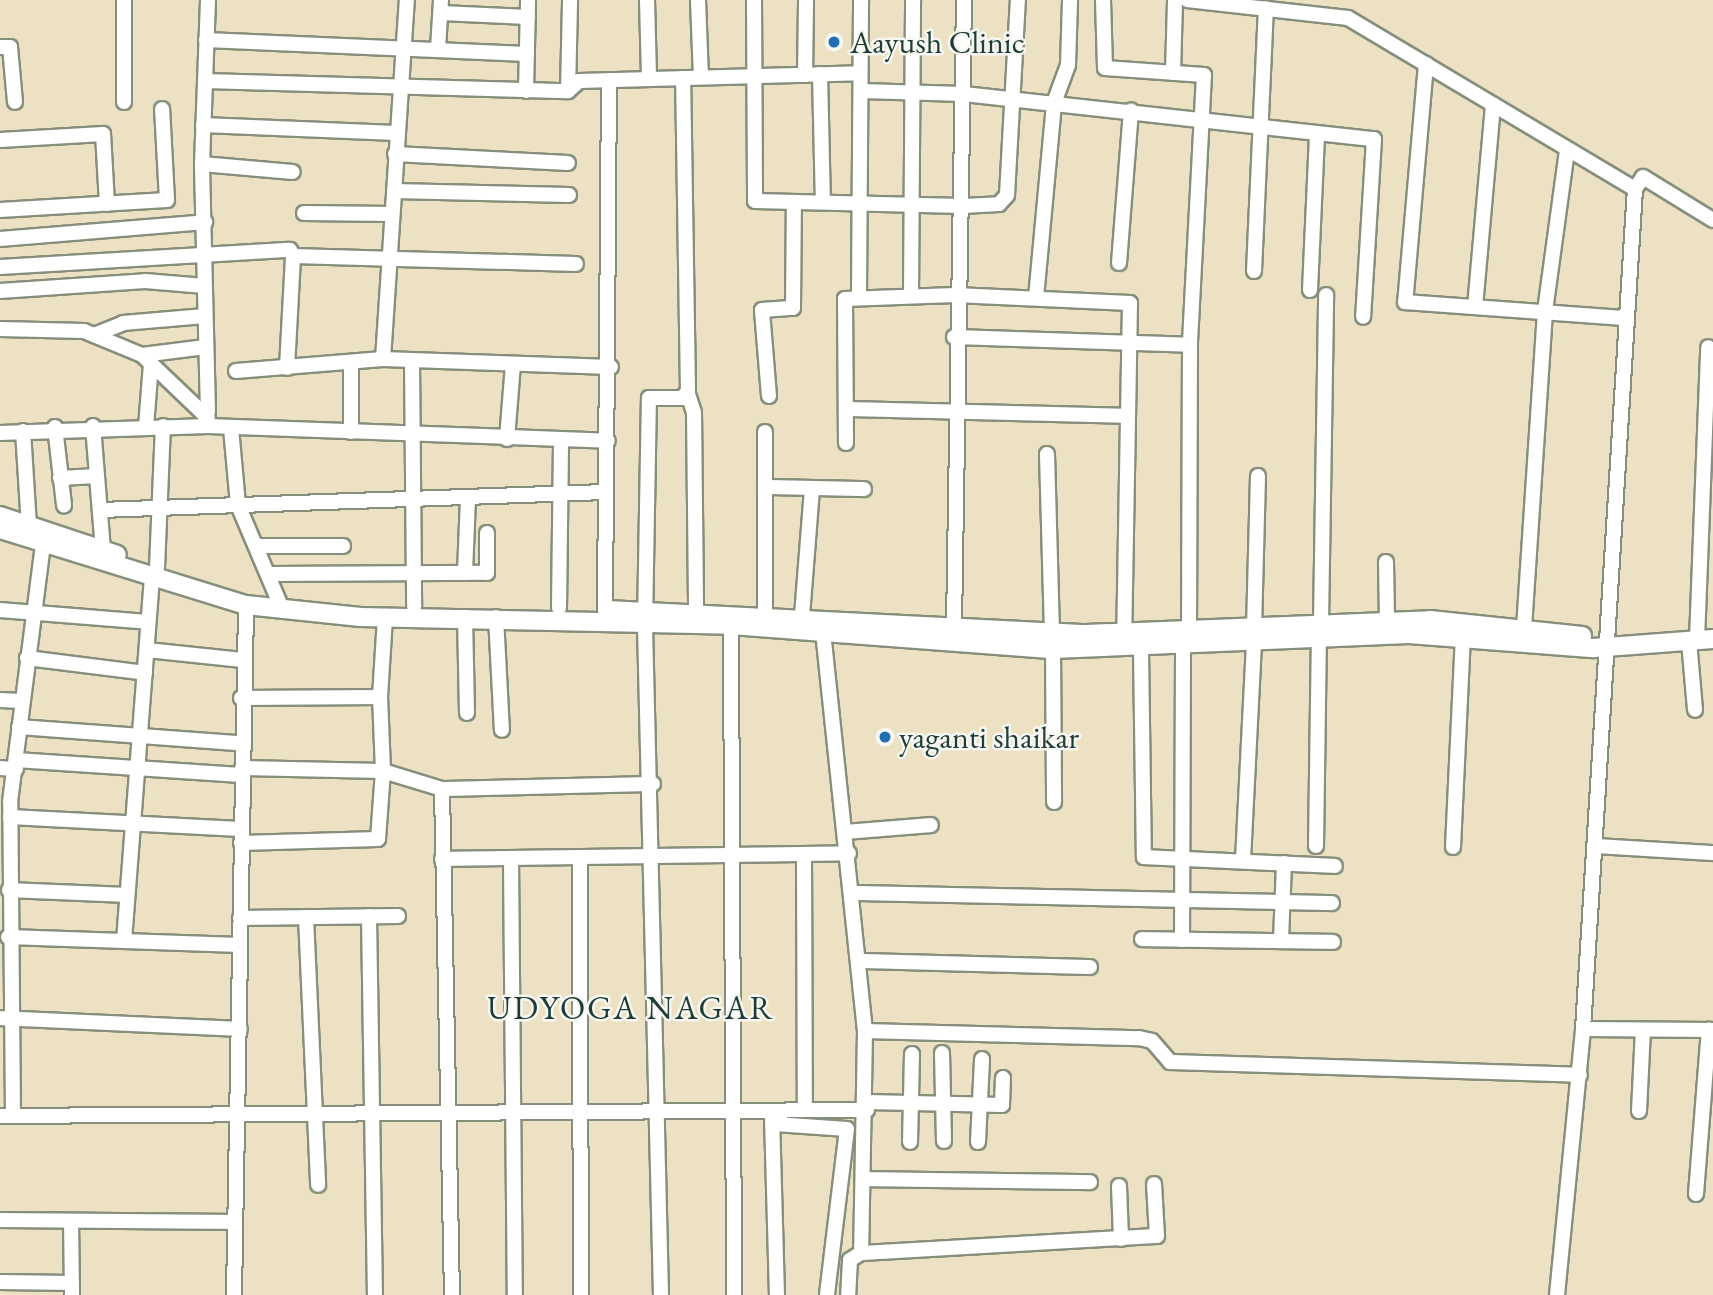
<!DOCTYPE html>
<html>
<head>
<meta charset="utf-8">
<style>
  body { margin:0 }
  #map { position:relative; width:1713px; height:1295px; overflow:hidden; background:#ece1c2; font-family:"EB Garamond",serif }
  div>[style] { position:absolute }
  .roads { filter:drop-shadow(2px 0 #868f7b) drop-shadow(-2px 0 #868f7b) drop-shadow(0 2px #868f7b) drop-shadow(0 -2px #868f7b) }
  .minor>* { height:14px; margin:-7px; padding:0 7px; transform-origin:7px; border-radius:7px; background:#fff }
  .major>* { height:18px; margin:-9px; padding:0 9px; transform-origin:9px; border-radius:9px; background:#fff }
  .dots>* { width:19px; height:19px; translate:-50% -50%; box-sizing:border-box; border:4px solid #f6f6f2; border-radius:50% }
  span { translate:-50% -50%; white-space:nowrap; text-align:center; line-height:1.15; -webkit-text-stroke:5px #f6f6f2; paint-order:stroke }
  .poi-label { font-size:32px; color:#1f3d34 }
  .left { translate:0 -50%; text-align:left }
  .neighbourhood-label { font-size:33px; color:#1f3d34; letter-spacing:2px }
</style>
</head>
<body>
<div id="map">
  <div class="roads">
    <div class="minor">
      <div style="left:647px;top:0;width:79px;rotate:88.5deg"></div>
      <div style="left:698px;top:0;width:77px;rotate:87.8deg"></div>
      <div style="left:754px;top:0;width:201px;rotate:89.7deg"></div>
      <div style="left:755px;top:201px;width:208px;rotate:1.4deg"></div>
      <div style="left:963px;top:206px;width:36px;rotate:-3deg"></div>
      <div style="left:999px;top:204px;width:12px;rotate:-48deg"></div>
      <div style="left:1007px;top:195px;width:195px;rotate:-86.8deg"></div>
      <div style="left:1103px;top:0;width:68px;rotate:88.3deg"></div>
      <div style="left:1105px;top:68px;width:99px;rotate:4deg"></div>
      <div style="left:1204px;top:75px;width:270px;rotate:93deg"></div>
      <div style="left:1190px;top:345px;width:287px;rotate:90.2deg"></div>
      <div style="left:1187px;top:0;width:162px;rotate:6.4deg"></div>
      <div style="left:1348px;top:18px;width:334px;rotate:30.8deg"></div>
      <div style="left:1635px;top:189px;width:14px;rotate:-56deg"></div>
      <div style="left:1643px;top:177px;width:82px;rotate:31.6deg"></div>
      <div style="left:441px;top:13px;width:87px;rotate:2.6deg"></div>
      <div style="left:206px;top:40px;width:321px;rotate:2.5deg"></div>
      <div style="left:0;top:47px;width:10px"></div>
      <div style="left:10px;top:47px;width:55px;rotate:84.8deg"></div>
      <div style="left:438px;top:49px;width:49px;rotate:-86.5deg"></div>
      <div style="left:1426px;top:64px;width:239px;rotate:95deg"></div>
      <div style="left:1405px;top:302px;width:219px;rotate:4.2deg"></div>
      <div style="left:1173px;top:73px;width:73px;rotate:-88.4deg"></div>
      <div style="left:820px;top:74px;width:128px;rotate:88.7deg"></div>
      <div style="left:805px;top:75px;width:75px;rotate:-89.2deg"></div>
      <div style="left:205px;top:81px;width:363px;rotate:1.6deg"></div>
      <div style="left:568px;top:91px;width:15px;rotate:-42deg"></div>
      <div style="left:579px;top:81px;width:281px;rotate:-1.6deg"></div>
      <div style="left:526px;top:91px;width:91px;rotate:-88.7deg"></div>
      <div style="left:568px;top:91px;width:91px;rotate:-88.7deg"></div>
      <div style="left:861px;top:91px;width:103px;rotate:1.7deg"></div>
      <div style="left:964px;top:94px;width:412px;rotate:6.3deg"></div>
      <div style="left:1374px;top:139px;width:178px;rotate:93.5deg"></div>
      <div style="left:124px;top:102px;width:102px;rotate:-90deg"></div>
      <div style="left:203px;top:125px;width:193px;rotate:2.4deg"></div>
      <div style="left:0;top:140px;width:103px;rotate:-3.3deg"></div>
      <div style="left:103px;top:134px;width:70px;rotate:86.7deg"></div>
      <div style="left:395px;top:154px;width:173px;rotate:3deg"></div>
      <div style="left:202px;top:164px;width:91px;rotate:5deg"></div>
      <div style="left:394px;top:191px;width:175px;rotate:1.3deg"></div>
      <div style="left:0;top:210px;width:167px;rotate:-3.4deg"></div>
      <div style="left:167px;top:200px;width:91px;rotate:-93.1deg"></div>
      <div style="left:304px;top:213px;width:88px;rotate:0.7deg"></div>
      <div style="left:0;top:239px;width:206px;rotate:-4.7deg"></div>
      <div style="left:1119px;top:263px;width:153px;rotate:-85.5deg"></div>
      <div style="left:0;top:267px;width:290px;rotate:-3.4deg"></div>
      <div style="left:290px;top:250px;width:7px;rotate:63deg"></div>
      <div style="left:293px;top:256px;width:283px;rotate:1.6deg"></div>
      <div style="left:1254px;top:271px;width:263px;rotate:-87.4deg"></div>
      <div style="left:1310px;top:290px;width:157px;rotate:-87.4deg"></div>
      <div style="left:0;top:291px;width:145px;rotate:-3.9deg"></div>
      <div style="left:145px;top:281px;width:60px;rotate:4.8deg"></div>
      <div style="left:859px;top:294px;width:294px;rotate:-89.6deg"></div>
      <div style="left:911px;top:295px;width:295px;rotate:-89.6deg"></div>
      <div style="left:1036px;top:298px;width:196px;rotate:-84.7deg"></div>
      <div style="left:1054px;top:103px;width:40px;rotate:-69.8deg"></div>
      <div style="left:1068px;top:65px;width:65px;rotate:-88.2deg"></div>
      <div style="left:1475px;top:307px;width:203px;rotate:-84.9deg"></div>
      <div style="left:0;top:329px;width:84px;rotate:1.4deg"></div>
      <div style="left:84px;top:331px;width:63px;rotate:22.5deg"></div>
      <div style="left:142px;top:355px;width:91px;rotate:43.7deg"></div>
      <div style="left:94px;top:335px;width:31px;rotate:-22deg"></div>
      <div style="left:123px;top:323px;width:82px;rotate:-4.9deg"></div>
      <div style="left:954px;top:337px;width:236px;rotate:1.9deg"></div>
      <div style="left:142px;top:355px;width:64px;rotate:-7.2deg"></div>
      <div style="left:383px;top:359px;width:360px;rotate:-86.2deg"></div>
      <div style="left:412px;top:360px;width:247px;rotate:89.5deg"></div>
      <div style="left:351px;top:364px;width:68px;rotate:90deg"></div>
      <div style="left:287px;top:368px;width:112px;rotate:-86.9deg"></div>
      <div style="left:236px;top:371px;width:147px;rotate:-4.7deg"></div>
      <div style="left:383px;top:359px;width:228px;rotate:2deg"></div>
      <div style="left:688px;top:394px;width:19px;rotate:72deg"></div>
      <div style="left:694px;top:412px;width:200px;rotate:89.4deg"></div>
      <div style="left:769px;top:396px;width:86px;rotate:-94.7deg"></div>
      <div style="left:762px;top:310px;width:31px;rotate:-4deg"></div>
      <div style="left:793px;top:308px;width:106px;rotate:-89.5deg"></div>
      <div style="left:846px;top:409px;width:281px;rotate:1.4deg"></div>
      <div style="left:208px;top:412px;width:248px;rotate:-91.4deg"></div>
      <div style="left:202px;top:164px;width:164px;rotate:-87.9deg"></div>
      <div style="left:93px;top:426px;width:125px;rotate:85.4deg"></div>
      <div style="left:55px;top:427px;width:79px;rotate:83.4deg"></div>
      <div style="left:146px;top:427px;width:64px;rotate:-85.5deg"></div>
      <div style="left:231px;top:428px;width:77px;rotate:84.8deg"></div>
      <div style="left:238px;top:505px;width:115px;rotate:67deg"></div>
      <div style="left:23px;top:431px;width:95px;rotate:86.4deg"></div>
      <div style="left:765px;top:432px;width:182px;rotate:90deg"></div>
      <div style="left:0;top:433px;width:208px;rotate:-1.9deg"></div>
      <div style="left:208px;top:426px;width:400px;rotate:2.1deg"></div>
      <div style="left:507px;top:439px;width:74px;rotate:-85.4deg"></div>
      <div style="left:846px;top:443px;width:144px;rotate:-90.4deg"></div>
      <div style="left:845px;top:299px;width:110px;rotate:-2.1deg"></div>
      <div style="left:955px;top:295px;width:175px;rotate:2.6deg"></div>
      <div style="left:1130px;top:303px;width:331px;rotate:91deg"></div>
      <div style="left:1047px;top:454px;width:178px;rotate:88.4deg"></div>
      <div style="left:60px;top:478px;width:37px;rotate:-3deg"></div>
      <div style="left:765px;top:487px;width:99px;rotate:1.2deg"></div>
      <div style="left:100px;top:510px;width:505px;rotate:-2.04deg"></div>
      <div style="left:257px;top:546px;width:86px"></div>
      <div style="left:1386px;top:562px;width:58px;rotate:89deg"></div>
      <div style="left:157px;top:568px;width:142px;rotate:-87.6deg"></div>
      <div style="left:465px;top:573px;width:76px;rotate:-87.7deg"></div>
      <div style="left:271px;top:574px;width:216px;rotate:-0.3deg"></div>
      <div style="left:487px;top:573px;width:40px;rotate:-90deg"></div>
      <div style="left:559px;top:608px;width:167px;rotate:-89.3deg"></div>
      <div style="left:0;top:610px;width:148px;rotate:4.6deg"></div>
      <div style="left:605px;top:610px;width:530px;rotate:-89.57deg"></div>
      <div style="left:802px;top:616px;width:128px;rotate:-85.5deg"></div>
      <div style="left:465px;top:617px;width:96px;rotate:88.8deg"></div>
      <div style="left:496px;top:617px;width:113px;rotate:87deg"></div>
      <div style="left:822px;top:622px;width:411px;rotate:84deg"></div>
      <div style="left:865px;top:1031px;width:222px;rotate:91deg"></div>
      <div style="left:861px;top:1253px;width:13px;rotate:148deg"></div>
      <div style="left:850px;top:1260px;width:35px;rotate:93deg"></div>
      <div style="left:1321px;top:623px;width:328px;rotate:-89.1deg"></div>
      <div style="left:731px;top:625px;width:670px;rotate:89.74deg"></div>
      <div style="left:954px;top:627px;width:627px;rotate:-89.09deg"></div>
      <div style="left:1524px;top:628px;width:318px;rotate:-86.2deg"></div>
      <div style="left:1545px;top:311px;width:162px;rotate:-82.2deg"></div>
      <div style="left:1254px;top:629px;width:153px;rotate:-88.5deg"></div>
      <div style="left:1697px;top:640px;width:293px;rotate:-87.8deg"></div>
      <div style="left:1689px;top:641px;width:69px;rotate:85deg"></div>
      <div style="left:1053px;top:649px;width:153px;rotate:89.6deg"></div>
      <div style="left:147px;top:650px;width:96px;rotate:6deg"></div>
      <div style="left:1141px;top:650px;width:207px;rotate:89.2deg"></div>
      <div style="left:1144px;top:857px;width:191px;rotate:2.7deg"></div>
      <div style="left:27px;top:658px;width:119px;rotate:7.2deg"></div>
      <div style="left:380px;top:697px;width:80px;rotate:-86.4deg"></div>
      <div style="left:0;top:700px;width:21px;rotate:3deg"></div>
      <div style="left:19px;top:727px;width:221px;rotate:4.2deg"></div>
      <div style="left:16px;top:760px;width:225px;rotate:3.8deg"></div>
      <div style="left:0;top:768px;width:16px;rotate:4deg"></div>
      <div style="left:242px;top:768px;width:141px;rotate:1.2deg"></div>
      <div style="left:383px;top:771px;width:62px;rotate:17deg"></div>
      <div style="left:442px;top:789px;width:506px;rotate:88.87deg"></div>
      <div style="left:442px;top:789px;width:211px;rotate:-1.4deg"></div>
      <div style="left:10px;top:817px;width:230px;rotate:3deg"></div>
      <div style="left:846px;top:832px;width:85px;rotate:-4.7deg"></div>
      <div style="left:241px;top:843px;width:137px;rotate:-1.7deg"></div>
      <div style="left:378px;top:839px;width:68px;rotate:-85.8deg"></div>
      <div style="left:383px;top:771px;width:74px;rotate:-92.3deg"></div>
      <div style="left:380px;top:697px;width:139px;rotate:179.6deg"></div>
      <div style="left:1316px;top:846px;width:208px;rotate:-89.2deg"></div>
      <div style="left:1595px;top:846px;width:118px;rotate:3.4deg"></div>
      <div style="left:1453px;top:847px;width:211px;rotate:-87.3deg"></div>
      <div style="left:804px;top:855px;width:254px;rotate:89.8deg"></div>
      <div style="left:580px;top:858px;width:437px;rotate:89.9deg"></div>
      <div style="left:442px;top:859px;width:407px;rotate:-0.8deg"></div>
      <div style="left:511px;top:859px;width:436px;rotate:89.5deg"></div>
      <div style="left:1243px;top:860px;width:216px;rotate:-87.1deg"></div>
      <div style="left:9px;top:890px;width:118px;rotate:2.4deg"></div>
      <div style="left:853px;top:893px;width:479px;rotate:1.2deg"></div>
      <div style="left:369px;top:916px;width:379px;rotate:89.1deg"></div>
      <div style="left:306px;top:917px;width:268px;rotate:87.4deg"></div>
      <div style="left:240px;top:918px;width:158px;rotate:-0.7deg"></div>
      <div style="left:8px;top:937px;width:232px;rotate:2deg"></div>
      <div style="left:1142px;top:939px;width:191px;rotate:0.9deg"></div>
      <div style="left:1182px;top:940px;width:292px;rotate:-89.8deg"></div>
      <div style="left:124px;top:941px;width:363px;rotate:-85.6deg"></div>
      <div style="left:1281px;top:941px;width:78px;rotate:-87.8deg"></div>
      <div style="left:861px;top:961px;width:229px;rotate:1.5deg"></div>
      <div style="left:0;top:1018px;width:240px;rotate:2.6deg"></div>
      <div style="left:1583px;top:1029px;width:130px;rotate:0.4deg"></div>
      <div style="left:865px;top:1031px;width:274px;rotate:1.5deg"></div>
      <div style="left:1139px;top:1038px;width:13px;rotate:13deg"></div>
      <div style="left:1152px;top:1041px;width:28px;rotate:49deg"></div>
      <div style="left:1170px;top:1062px;width:410px;rotate:1.8deg"></div>
      <div style="left:942px;top:1053px;width:88px;rotate:88.7deg"></div>
      <div style="left:867px;top:1102px;width:135px;rotate:1.3deg"></div>
      <div style="left:1002px;top:1105px;width:27px;rotate:-88deg"></div>
      <div style="left:1639px;top:1111px;width:81px;rotate:-87.2deg"></div>
      <div style="left:0;top:1116px;width:867px;rotate:-0.4deg"></div>
      <div style="left:13px;top:1116px;width:314px;rotate:-90.5deg"></div>
      <div style="left:10px;top:802px;width:259px;rotate:-82.7deg"></div>
      <div style="left:772px;top:1117px;width:178px;rotate:88.4deg"></div>
      <div style="left:775px;top:1124px;width:72px;rotate:4deg"></div>
      <div style="left:847px;top:1129px;width:167px;rotate:96.9deg"></div>
      <div style="left:910px;top:1142px;width:88px;rotate:-88.7deg"></div>
      <div style="left:978px;top:1142px;width:83px;rotate:-87.2deg"></div>
      <div style="left:865px;top:1179px;width:225px;rotate:0.8deg"></div>
      <div style="left:1119px;top:1186px;width:53px;rotate:87.8deg"></div>
      <div style="left:1696px;top:1194px;width:165px;rotate:-85.5deg"></div>
      <div style="left:0;top:1220px;width:235px;rotate:0.5deg"></div>
      <div style="left:71px;top:1221px;width:74px;rotate:89.2deg"></div>
      <div style="left:861px;top:1253px;width:296px;rotate:-3.3deg"></div>
      <div style="left:1157px;top:1236px;width:52px;rotate:-93.3deg"></div>
      <div style="left:0;top:1282px;width:72px;rotate:0.8deg"></div>
      <div style="left:234px;top:1295px;width:690px;rotate:-89deg"></div>
      <div style="left:661px;top:1295px;width:671px;rotate:-91.37deg"></div>
      <div style="left:645px;top:624px;width:226px;rotate:-89deg"></div>
      <div style="left:649px;top:398px;width:33px"></div>
      <div style="left:682px;top:398px;width:9px;rotate:-49deg"></div>
      <div style="left:688px;top:391px;width:313px;rotate:-90.9deg"></div>
      <div style="left:1557px;top:1295px;width:267px;rotate:-84.4deg"></div>
      <div style="left:1583px;top:1029px;width:842px;rotate:-86.46deg"></div>
    </div>
    <div class="major">
      <div style="left:0;top:516px;width:123px;rotate:18.4deg"></div>
      <div style="left:0;top:529px;width:257px;rotate:17.2deg"></div>
      <div style="left:246px;top:605px;width:115px;rotate:6deg"></div>
      <div style="left:360px;top:617px;width:371px;rotate:1.2deg"></div>
      <div style="left:731px;top:625px;width:323px;rotate:4.3deg"></div>
      <div style="left:1053px;top:649px;width:356px;rotate:-2.4deg"></div>
      <div style="left:1409px;top:634px;width:185px;rotate:4.4deg"></div>
      <div style="left:1593px;top:648px;width:120px;rotate:-4.3deg"></div>
      <div style="left:607px;top:610px;width:480px;rotate:2.9deg"></div>
      <div style="left:1086px;top:634px;width:344px;rotate:-2.3deg"></div>
      <div style="left:1430px;top:620px;width:153px;rotate:6deg"></div>
    </div>
  </div>
  <div class="dots">
    <div style="left:834px;top:42px;background:#1f6fb2"></div>
    <div style="left:885px;top:737px;background:#1f6fb2"></div>
  </div>
  <div class="poi-label">
    <span class="left" style="left:850px;top:42px">Aayush Clinic</span>
    <span class="left" style="left:899px;top:737px">yaganti shaikar</span>
  </div>
  <div class="neighbourhood-label">
    <span style="left:631px;top:1008px">UDYOGA NAGAR</span>
  </div>
</div>
</body>
</html>
